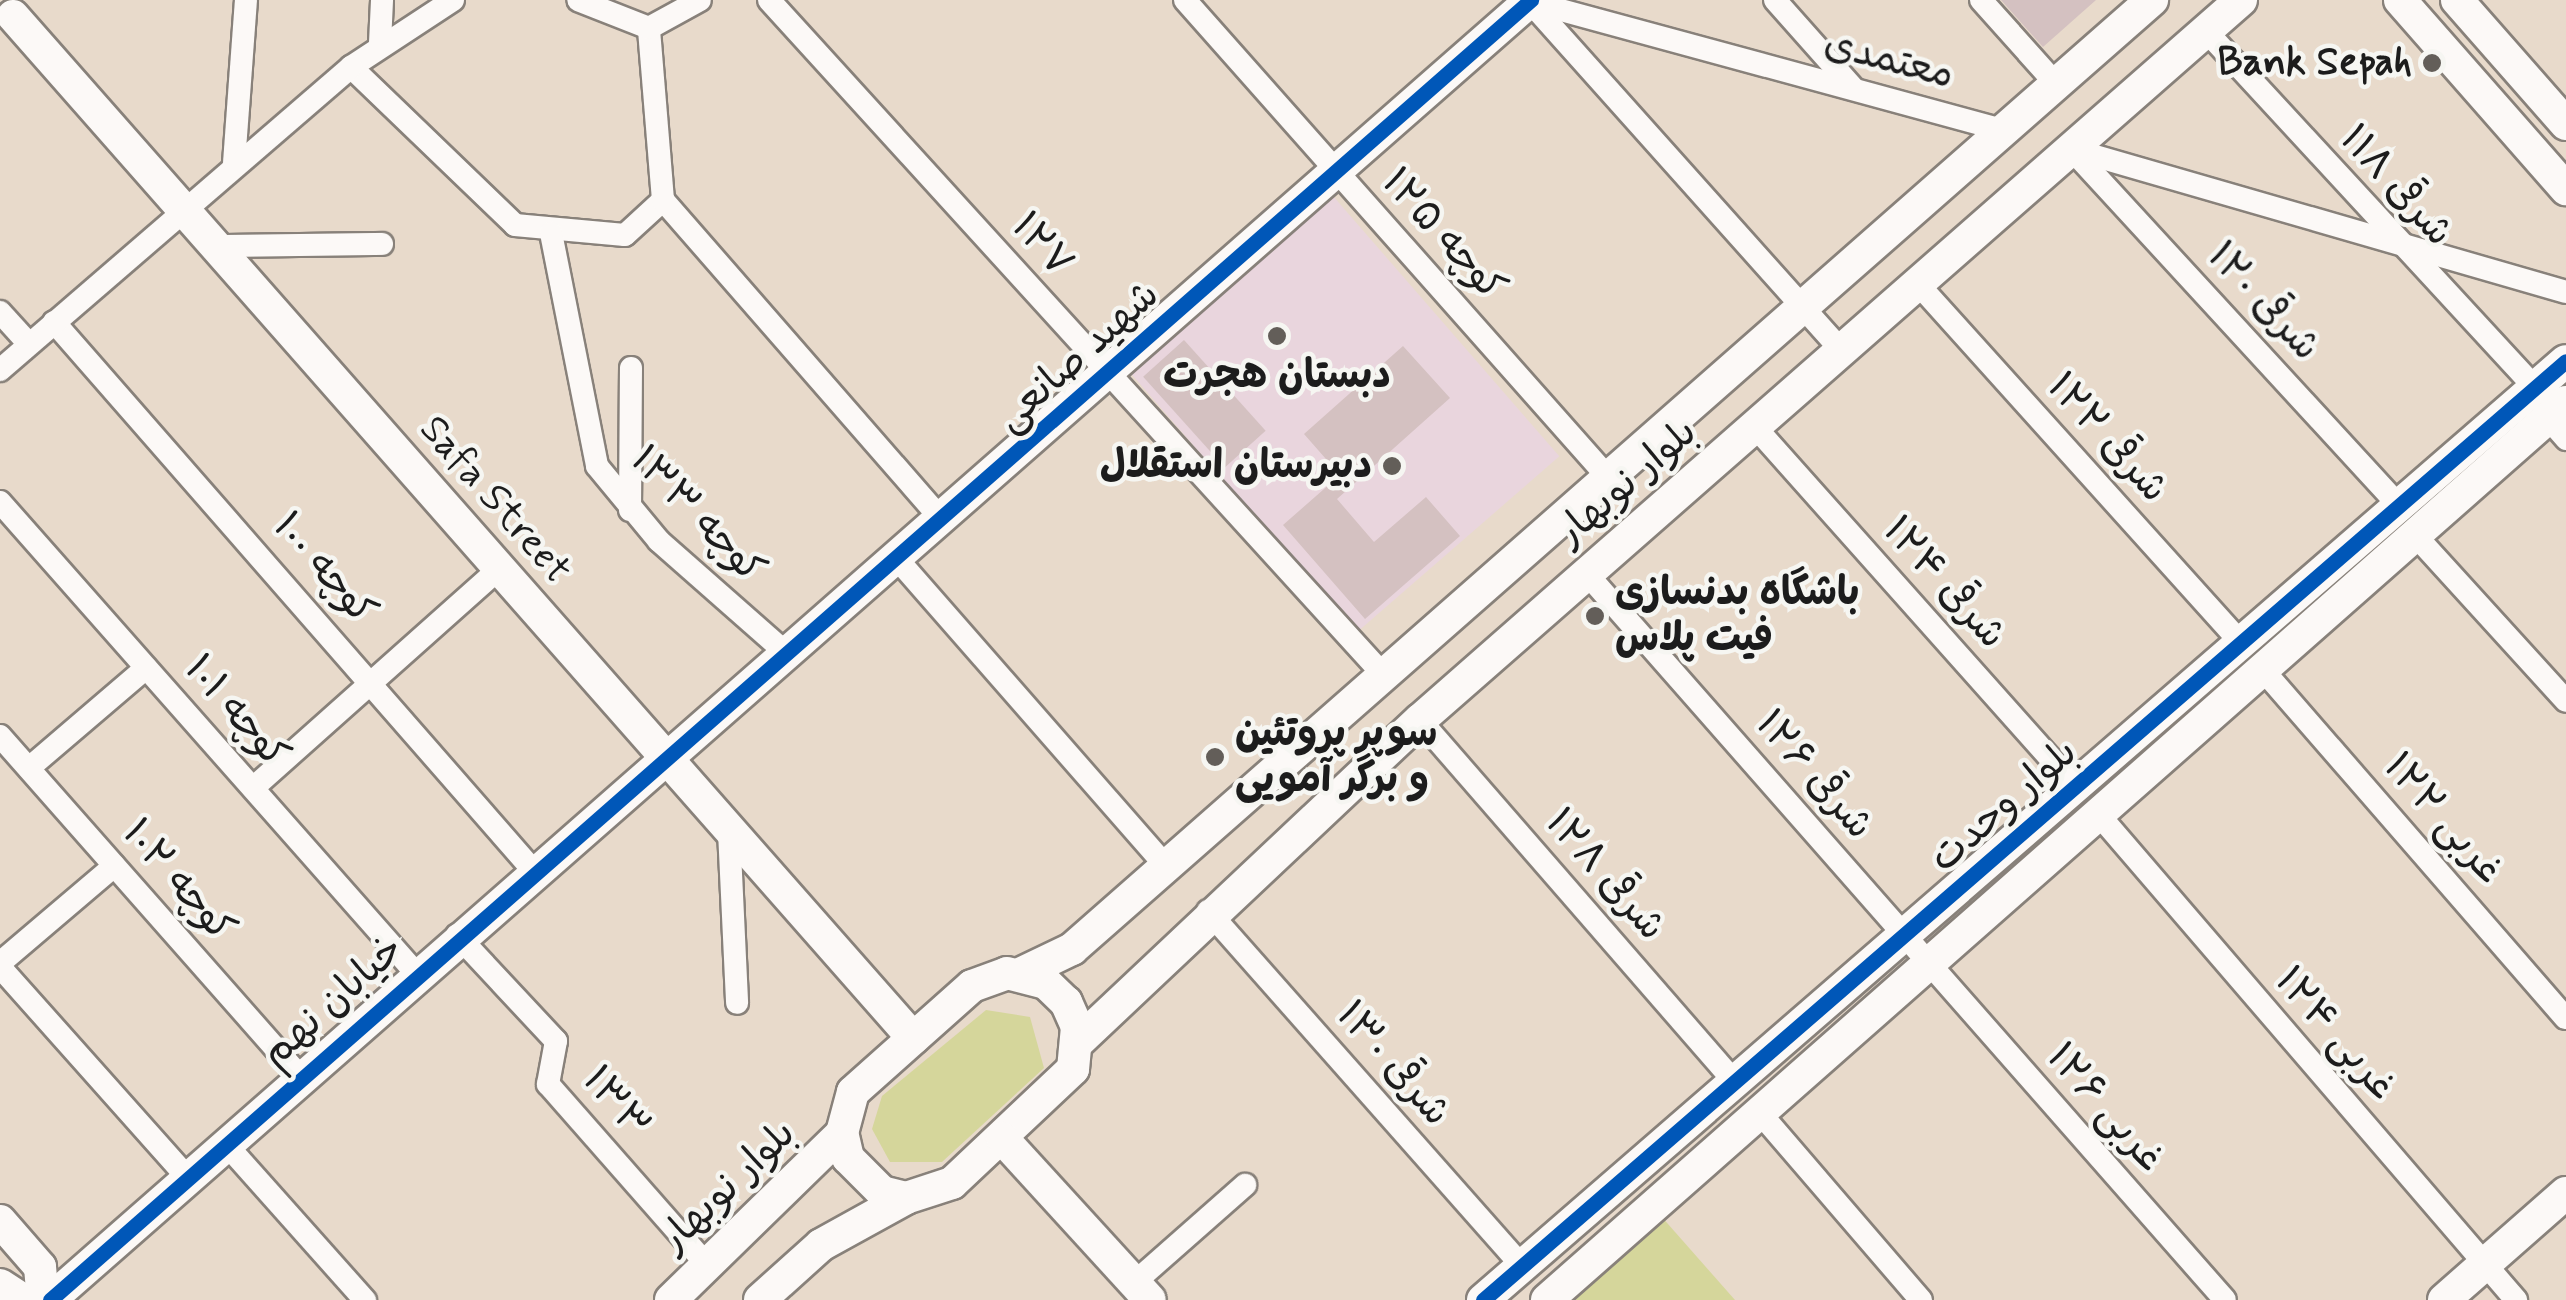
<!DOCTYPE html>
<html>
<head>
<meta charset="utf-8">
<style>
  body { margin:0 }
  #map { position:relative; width:2566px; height:1300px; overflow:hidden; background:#e8dacb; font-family:Mynerve,"Playpen Sans Arabic",sans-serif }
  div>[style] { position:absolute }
  .built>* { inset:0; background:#e9d5dd; transform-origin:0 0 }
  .green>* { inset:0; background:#d5d69b }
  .building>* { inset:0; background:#d4c1c1; transform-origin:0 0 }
  .roads { filter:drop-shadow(2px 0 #88817a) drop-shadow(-2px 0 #88817a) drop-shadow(0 2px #88817a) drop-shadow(0 -2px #88817a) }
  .street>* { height:22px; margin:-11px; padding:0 11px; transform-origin:11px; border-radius:11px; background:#fcf9f7 }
  .secondary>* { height:32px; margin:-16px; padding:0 16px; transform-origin:16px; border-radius:16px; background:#fcf9f7 }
  .cycleway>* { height:15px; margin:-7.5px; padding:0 7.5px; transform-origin:7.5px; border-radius:7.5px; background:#0057b8 }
  .dots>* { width:28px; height:28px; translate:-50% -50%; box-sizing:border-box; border:5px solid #f6f6f2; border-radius:50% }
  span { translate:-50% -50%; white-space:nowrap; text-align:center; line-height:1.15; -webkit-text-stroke:9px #f6f6f2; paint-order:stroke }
  .street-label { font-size:40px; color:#1c1c1c }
  .poi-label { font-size:40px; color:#1c1c1c; font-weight:700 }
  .right { translate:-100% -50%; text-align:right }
  .left { translate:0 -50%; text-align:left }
</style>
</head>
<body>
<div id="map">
  <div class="built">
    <div style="left:1333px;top:196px;width:345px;height:269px;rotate:49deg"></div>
  </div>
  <div class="green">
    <div style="clip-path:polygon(986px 1010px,1030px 1017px,1044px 1068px,942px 1162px,890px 1162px,872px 1129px,882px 1096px)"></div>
    <div style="clip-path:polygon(1653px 1207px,1735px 1300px,1552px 1300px)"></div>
  </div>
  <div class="building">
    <div style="clip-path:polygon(2001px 0,2096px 0,2043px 47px)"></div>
    <div style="left:1184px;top:340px;width:122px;height:55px;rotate:48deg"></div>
    <div style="clip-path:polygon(1403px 346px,1450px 398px,1337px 499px,1374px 542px,1426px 497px,1460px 536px,1365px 619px,1283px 525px,1340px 475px,1304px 434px)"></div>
  </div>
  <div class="roads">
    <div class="street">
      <div style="left:453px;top:0;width:122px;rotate:146.7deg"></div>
      <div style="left:351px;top:67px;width:228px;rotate:43.9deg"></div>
      <div style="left:515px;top:225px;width:110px;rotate:5.2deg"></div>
      <div style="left:625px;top:235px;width:52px;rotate:-42.6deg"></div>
      <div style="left:663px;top:200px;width:173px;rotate:-94.7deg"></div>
      <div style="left:649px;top:28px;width:76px;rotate:-158.5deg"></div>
      <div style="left:769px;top:0;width:909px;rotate:47.68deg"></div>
      <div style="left:1185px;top:0;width:635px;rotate:48.45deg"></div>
      <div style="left:1524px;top:0;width:497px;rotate:15.2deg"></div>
      <div style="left:1775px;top:0;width:119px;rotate:48.4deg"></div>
      <div style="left:1981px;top:0;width:113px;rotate:48.2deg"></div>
      <div style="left:1530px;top:2px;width:468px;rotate:48.2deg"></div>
      <div style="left:649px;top:28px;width:58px;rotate:-28.8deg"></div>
      <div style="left:2206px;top:31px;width:485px;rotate:47.3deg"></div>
      <div style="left:380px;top:43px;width:43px;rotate:-87.3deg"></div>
      <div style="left:2071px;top:149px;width:515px;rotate:16.11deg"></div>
      <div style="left:2073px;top:151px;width:481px;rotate:47.4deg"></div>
      <div style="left:234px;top:163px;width:163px;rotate:-85.8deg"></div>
      <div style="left:663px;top:200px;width:426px;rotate:48.9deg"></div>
      <div style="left:551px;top:233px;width:237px;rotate:78.8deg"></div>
      <div style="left:597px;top:466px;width:97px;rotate:50.4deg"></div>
      <div style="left:659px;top:541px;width:171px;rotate:41.4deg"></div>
      <div style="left:217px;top:246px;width:165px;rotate:-0.7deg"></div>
      <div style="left:1918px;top:284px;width:483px;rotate:48deg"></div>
      <div style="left:0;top:312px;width:43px;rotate:47.8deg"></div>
      <div style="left:54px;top:322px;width:726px;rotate:48.85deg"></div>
      <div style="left:0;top:370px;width:464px;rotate:-40.8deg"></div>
      <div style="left:2548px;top:418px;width:28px;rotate:49deg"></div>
      <div style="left:1756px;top:428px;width:481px;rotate:48.3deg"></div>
      <div style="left:0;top:502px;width:627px;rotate:48.56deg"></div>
      <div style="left:630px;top:510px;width:142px;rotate:-89.6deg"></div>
      <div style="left:2415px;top:535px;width:224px;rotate:47.7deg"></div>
      <div style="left:898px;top:560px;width:408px;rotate:48.8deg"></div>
      <div style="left:1587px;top:574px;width:966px;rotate:48.69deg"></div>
      <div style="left:2263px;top:670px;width:461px;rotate:49deg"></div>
      <div style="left:1420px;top:720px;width:477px;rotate:49deg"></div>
      <div style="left:0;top:736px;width:453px;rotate:48.6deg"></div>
      <div style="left:29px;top:768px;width:154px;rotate:-40.5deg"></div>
      <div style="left:253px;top:788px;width:329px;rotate:-41.7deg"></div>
      <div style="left:2099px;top:815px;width:640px;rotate:49.31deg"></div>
      <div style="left:729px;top:831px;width:172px;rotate:87.3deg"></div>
      <div style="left:1208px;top:911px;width:474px;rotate:48.5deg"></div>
      <div style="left:457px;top:935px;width:145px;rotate:47deg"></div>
      <div style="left:556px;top:1041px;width:44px;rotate:100.5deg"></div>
      <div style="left:548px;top:1084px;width:244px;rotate:48.7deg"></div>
      <div style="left:0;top:963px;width:150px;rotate:-40.4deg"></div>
      <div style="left:0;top:967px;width:278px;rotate:48.3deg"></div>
      <div style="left:1760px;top:1113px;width:247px;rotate:49.3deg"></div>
      <div style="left:224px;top:1142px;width:212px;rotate:48.3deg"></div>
      <div style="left:1135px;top:1282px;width:147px;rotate:-41.4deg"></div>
    </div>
    <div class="secondary">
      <div style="left:2400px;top:0;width:252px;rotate:48.7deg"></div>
      <div style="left:2457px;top:0;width:165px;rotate:48.7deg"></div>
      <div style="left:13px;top:16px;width:1362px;rotate:48.63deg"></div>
      <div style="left:1007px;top:973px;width:40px;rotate:14.4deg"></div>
      <div style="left:1046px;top:983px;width:28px;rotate:44deg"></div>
      <div style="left:1066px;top:1002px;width:27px;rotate:66deg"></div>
      <div style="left:1077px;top:1027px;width:42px;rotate:95.4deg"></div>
      <div style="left:1073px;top:1069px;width:166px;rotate:136.7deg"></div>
      <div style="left:952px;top:1183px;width:48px;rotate:161.9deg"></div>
      <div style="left:906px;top:1198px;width:25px;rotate:-166deg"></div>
      <div style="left:882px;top:1192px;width:48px;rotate:-135deg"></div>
      <div style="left:848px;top:1158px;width:26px;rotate:-103deg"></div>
      <div style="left:842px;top:1133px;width:42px;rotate:-75deg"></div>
      <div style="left:853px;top:1092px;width:159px;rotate:-41.7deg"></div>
      <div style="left:972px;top:986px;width:37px;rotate:-20deg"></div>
      <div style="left:1020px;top:974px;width:58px;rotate:-25.7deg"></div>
      <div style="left:1072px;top:949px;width:1438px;rotate:-41.31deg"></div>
      <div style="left:1079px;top:1041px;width:468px;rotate:-43.3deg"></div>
      <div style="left:1420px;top:720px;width:1092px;rotate:-41.25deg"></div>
      <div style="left:1002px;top:1138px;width:219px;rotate:47.6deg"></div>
      <div style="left:0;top:1221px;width:61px;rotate:49deg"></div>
      <div style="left:40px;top:1267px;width:33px;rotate:85deg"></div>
      <div style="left:0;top:1285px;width:27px;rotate:33deg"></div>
      <div style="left:50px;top:1300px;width:1971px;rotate:-41.28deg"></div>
      <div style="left:671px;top:1300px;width:239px;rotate:-44.3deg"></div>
      <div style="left:760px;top:1300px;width:82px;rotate:-42deg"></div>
      <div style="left:821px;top:1245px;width:97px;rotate:-28.9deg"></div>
      <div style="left:1483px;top:1300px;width:1433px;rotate:-40.93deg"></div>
      <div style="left:1547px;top:1300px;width:1358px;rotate:-41.39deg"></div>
      <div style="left:2444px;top:1300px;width:162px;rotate:-41.3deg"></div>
    </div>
  </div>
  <div class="cycleway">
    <div style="left:50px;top:1300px;width:1971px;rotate:-41.28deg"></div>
    <div style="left:1483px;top:1300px;width:1433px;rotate:-40.93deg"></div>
  </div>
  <div class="dots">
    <div style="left:2432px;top:63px;background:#635e59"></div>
    <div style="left:1277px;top:336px;background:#635e59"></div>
    <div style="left:1392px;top:466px;background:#635e59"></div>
    <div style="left:1595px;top:616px;background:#635e59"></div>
    <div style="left:1215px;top:757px;background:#635e59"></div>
  </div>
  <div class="street-label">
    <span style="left:1889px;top:60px;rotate:15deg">معتمدی</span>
    <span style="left:2396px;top:186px;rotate:48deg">۱۱۸ شرقی</span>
    <span style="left:1443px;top:235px;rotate:48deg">کوچه ۱۲۵</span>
    <span style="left:1042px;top:245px;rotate:48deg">۱۲۷</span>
    <span style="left:2263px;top:302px;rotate:47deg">۱۲۰ شرقی</span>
    <span style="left:1078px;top:357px;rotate:-42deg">شهید صانعی</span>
    <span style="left:2107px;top:438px;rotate:48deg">۱۲۲ شرقی</span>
    <span style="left:1627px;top:483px;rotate:-41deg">بلوار نوبهار</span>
    <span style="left:495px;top:500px;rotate:49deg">Safa Street</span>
    <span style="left:697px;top:515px;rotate:46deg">کوچه ۱۳۳</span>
    <span style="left:324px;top:569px;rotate:49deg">کوچه ۱۰۰</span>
    <span style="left:1944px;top:583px;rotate:48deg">۱۲۴ شرقی</span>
    <span style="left:236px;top:712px;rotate:49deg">کوچه ۱۰۱</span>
    <span style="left:1814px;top:775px;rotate:49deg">۱۲۶ شرقی</span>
    <span style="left:2004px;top:806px;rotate:-41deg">بلوار وحدت</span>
    <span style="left:2443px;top:819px;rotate:49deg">۱۲۲ غربی</span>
    <span style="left:1605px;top:875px;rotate:49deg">۱۲۸ شرقی</span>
    <span style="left:178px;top:881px;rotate:49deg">کوچه ۱۰۲</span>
    <span style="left:333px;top:1002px;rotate:-42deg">خیابان نهم</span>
    <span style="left:2335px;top:1034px;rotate:49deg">۱۲۴ غربی</span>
    <span style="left:1393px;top:1064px;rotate:49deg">۱۳۰ شرقی</span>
    <span style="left:616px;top:1103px;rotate:50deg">۱۳۳</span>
    <span style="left:2105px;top:1108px;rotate:49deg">۱۲۶ غربی</span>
    <span style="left:728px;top:1187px;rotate:-44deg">بلوار نوبهار</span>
  </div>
  <div class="poi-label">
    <span class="right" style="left:2412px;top:63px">Bank Sepah</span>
    <span style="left:1277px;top:376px">دبستان هجرت</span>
    <span class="right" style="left:1372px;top:466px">دبیرستان استقلال</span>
    <span class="left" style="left:1615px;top:616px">باشگاه بدنسازی<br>فیت پلاس</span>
    <span class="left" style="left:1235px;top:757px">سوپر پروتئین<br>و برگر آمویی</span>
  </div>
</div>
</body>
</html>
